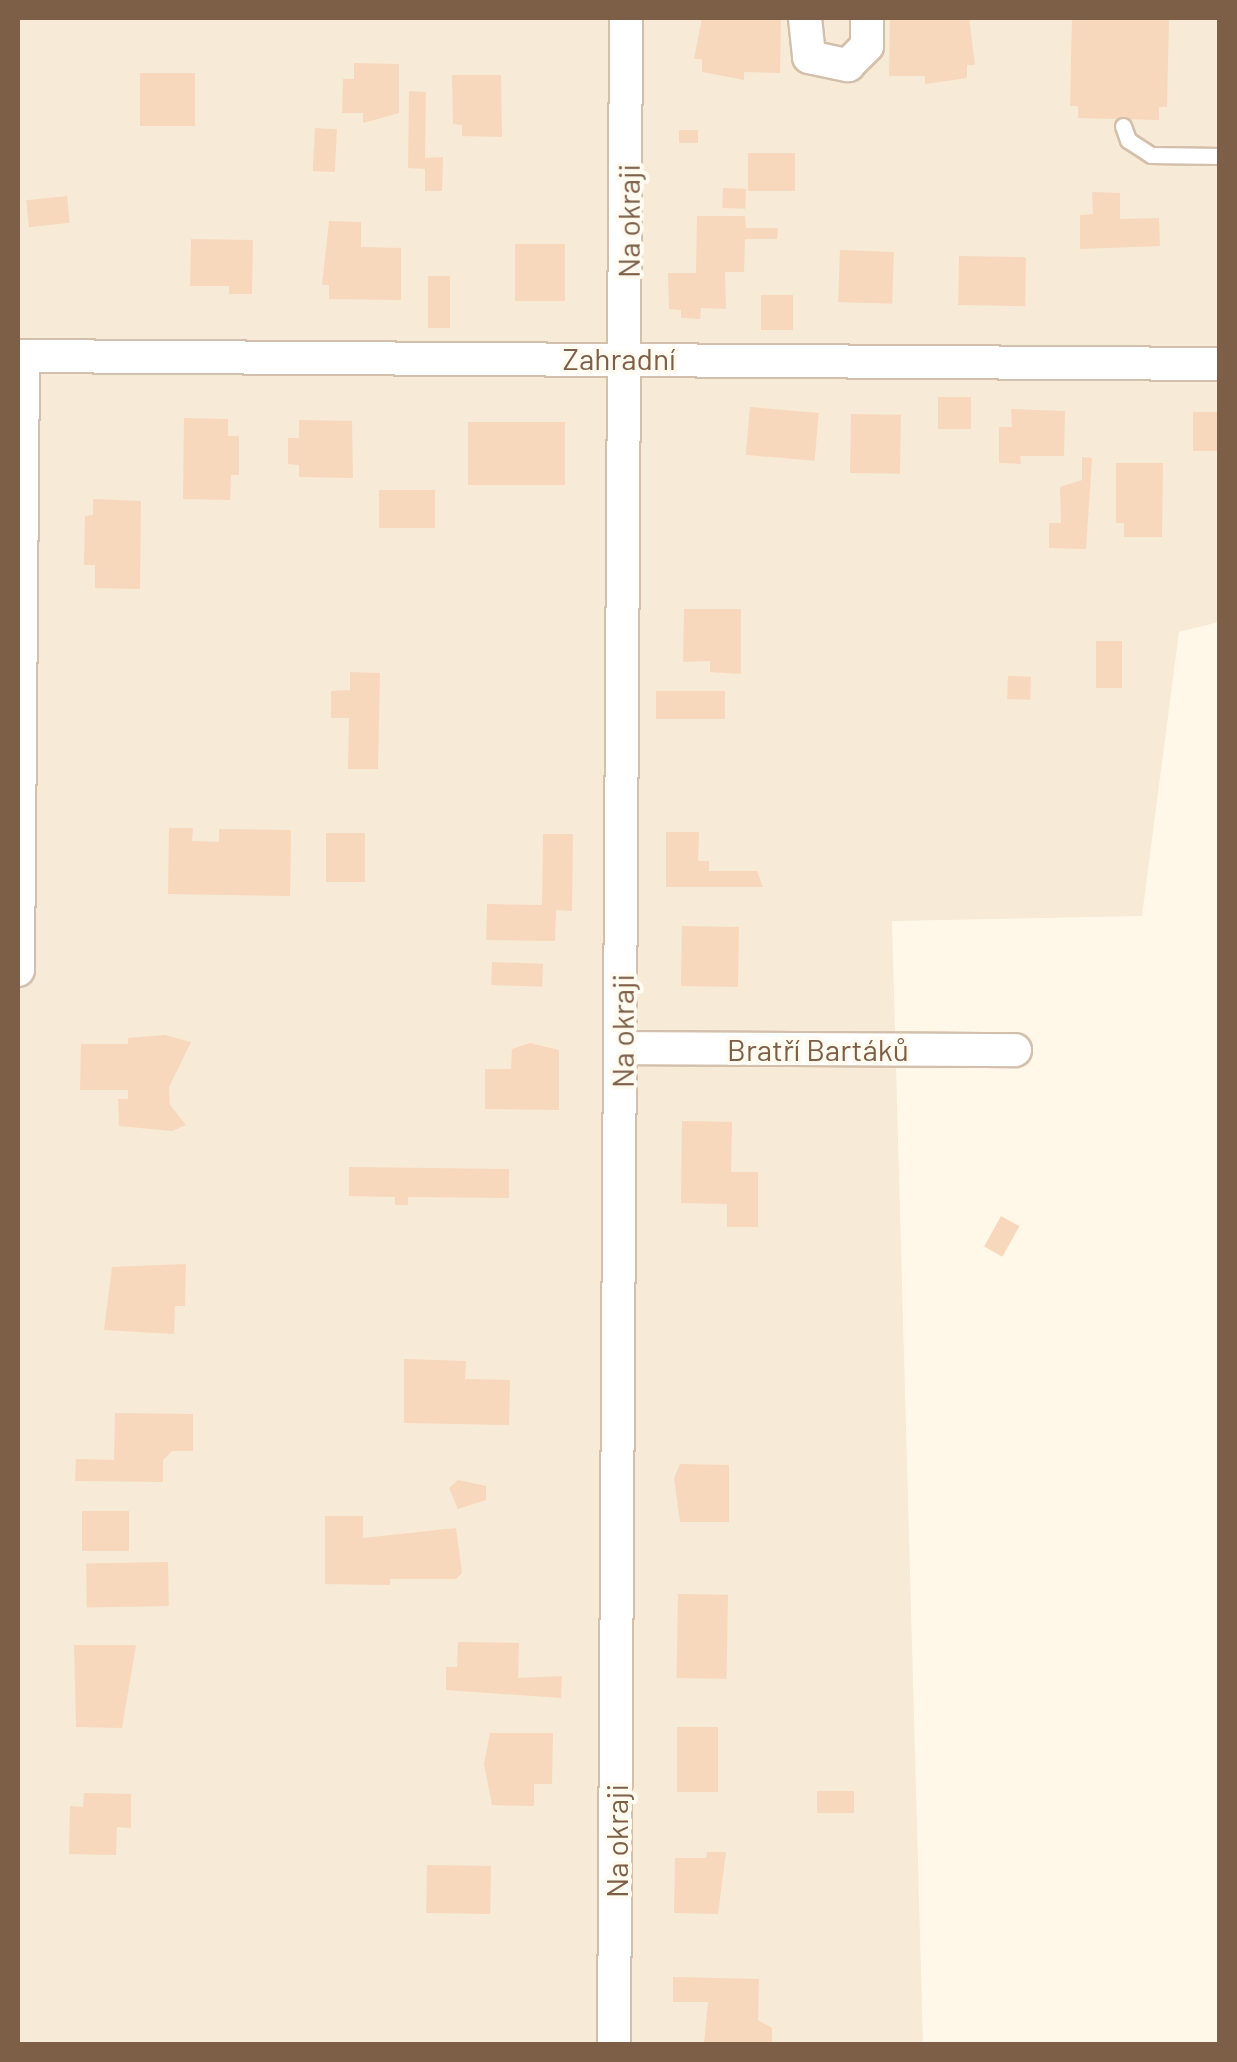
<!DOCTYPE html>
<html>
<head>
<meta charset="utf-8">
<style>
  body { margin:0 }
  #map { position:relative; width:1237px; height:2062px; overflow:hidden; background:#fff8e9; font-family:Barlow,sans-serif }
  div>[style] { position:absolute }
  .residential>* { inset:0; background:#f7ead6 }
  .building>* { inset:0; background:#f7d8bd; transform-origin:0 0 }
  .roads { filter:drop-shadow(2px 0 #d3c0ac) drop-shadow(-2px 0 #d3c0ac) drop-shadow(0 2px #d3c0ac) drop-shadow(0 -2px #d3c0ac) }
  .lane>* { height:15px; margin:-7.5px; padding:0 7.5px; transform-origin:7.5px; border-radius:7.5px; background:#fff }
  .street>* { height:32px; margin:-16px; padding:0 16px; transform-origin:16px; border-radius:16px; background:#fff }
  span { translate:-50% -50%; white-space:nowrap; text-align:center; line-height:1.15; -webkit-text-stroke:8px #fffbf1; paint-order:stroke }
  .street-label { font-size:30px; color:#7d5f48 }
  .frame { position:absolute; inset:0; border:20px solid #7d5f48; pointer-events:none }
</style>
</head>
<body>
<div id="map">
  <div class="residential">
    <div style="clip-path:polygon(18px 18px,1219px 18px,1219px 622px,1179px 632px,1142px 916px,892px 921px,923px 2044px,18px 2044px)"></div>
  </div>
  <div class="building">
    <div style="clip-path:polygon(702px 18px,781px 18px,780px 73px,744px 72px,744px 80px,702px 72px,702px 59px,694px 59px)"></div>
    <div style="clip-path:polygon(890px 18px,969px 18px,975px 65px,967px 65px,967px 78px,925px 84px,925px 76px,889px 76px)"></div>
    <div style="clip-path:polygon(1072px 18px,1169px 18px,1167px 107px,1159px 107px,1159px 120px,1078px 118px,1078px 106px,1070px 106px)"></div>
    <div style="clip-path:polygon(354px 63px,399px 64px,399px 113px,363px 123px,363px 113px,342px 113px,343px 79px,354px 79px)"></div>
    <div style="left:140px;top:73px;width:55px;height:53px"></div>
    <div style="clip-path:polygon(452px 75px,501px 75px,502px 137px,462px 136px,462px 125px,453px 124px)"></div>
    <div style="clip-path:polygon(409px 91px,426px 92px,425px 158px,443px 157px,442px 191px,425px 191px,425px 169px,408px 168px)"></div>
    <div style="left:315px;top:128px;width:22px;height:43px;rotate:3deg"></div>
    <div style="left:679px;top:130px;width:19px;height:13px"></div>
    <div style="left:795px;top:153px;width:38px;height:47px;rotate:90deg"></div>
    <div style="left:723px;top:188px;width:23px;height:20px;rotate:2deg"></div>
    <div style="clip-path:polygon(1092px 192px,1120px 193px,1120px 219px,1159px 218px,1160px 246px,1080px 249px,1080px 215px,1093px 214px)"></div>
    <div style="left:67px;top:196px;width:27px;height:41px;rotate:84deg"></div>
    <div style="clip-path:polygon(697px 216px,745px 216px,746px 228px,778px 228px,777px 239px,745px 239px,744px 272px,725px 272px,726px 309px,701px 308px,700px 319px,681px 318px,681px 310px,669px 309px,668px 273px,696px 273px)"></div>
    <div style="clip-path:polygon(329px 221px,361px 222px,361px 247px,401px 248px,401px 300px,329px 299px,329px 285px,322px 285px)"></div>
    <div style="clip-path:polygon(191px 239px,253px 240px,252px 294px,229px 294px,229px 286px,190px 286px)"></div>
    <div style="left:515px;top:244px;width:50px;height:57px"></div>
    <div style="left:840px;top:250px;width:54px;height:52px;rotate:2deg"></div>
    <div style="left:959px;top:256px;width:67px;height:49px;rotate:1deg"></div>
    <div style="left:428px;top:276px;width:22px;height:52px"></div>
    <div style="left:761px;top:295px;width:32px;height:35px"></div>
    <div style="left:938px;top:397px;width:33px;height:32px"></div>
    <div style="left:750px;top:407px;width:69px;height:48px;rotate:5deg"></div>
    <div style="clip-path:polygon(1011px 409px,1065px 411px,1064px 456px,1020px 456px,1021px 464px,999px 463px,999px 427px,1012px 427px)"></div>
    <div style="left:1193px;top:412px;width:27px;height:39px"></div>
    <div style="left:851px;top:414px;width:50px;height:59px;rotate:1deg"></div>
    <div style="clip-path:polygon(184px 418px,228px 419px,228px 436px,239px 436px,239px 475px,231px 475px,230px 500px,183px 499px)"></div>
    <div style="clip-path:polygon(299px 420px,352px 421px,353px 478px,299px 477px,299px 465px,288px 464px,288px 438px,299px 438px)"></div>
    <div style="left:468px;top:422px;width:97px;height:63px"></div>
    <div style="clip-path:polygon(1082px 457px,1092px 458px,1086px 549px,1049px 548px,1049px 523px,1061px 523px,1060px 487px,1082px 480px)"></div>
    <div style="clip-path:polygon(1116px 463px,1163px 463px,1162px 537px,1124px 537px,1124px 523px,1116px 523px)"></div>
    <div style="left:435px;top:490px;width:38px;height:56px;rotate:90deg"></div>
    <div style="clip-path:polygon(93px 499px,141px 501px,140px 589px,95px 588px,95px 565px,84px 565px,85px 516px,93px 515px)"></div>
    <div style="clip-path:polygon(684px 609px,741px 609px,741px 674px,710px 672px,710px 661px,683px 662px)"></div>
    <div style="left:1096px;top:641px;width:26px;height:47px"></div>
    <div style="clip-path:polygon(350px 672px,380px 673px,378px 769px,348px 769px,349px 718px,331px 718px,331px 691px,350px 690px)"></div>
    <div style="left:1008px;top:676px;width:23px;height:23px;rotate:2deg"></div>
    <div style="left:725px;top:691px;width:28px;height:69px;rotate:90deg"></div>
    <div style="clip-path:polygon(169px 828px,193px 828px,192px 841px,219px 842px,219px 829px,291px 830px,290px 896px,168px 894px)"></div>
    <div style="clip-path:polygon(666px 832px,699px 832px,698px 861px,709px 861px,709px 871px,757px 871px,763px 887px,666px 887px)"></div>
    <div style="left:326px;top:833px;width:39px;height:49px"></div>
    <div style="clip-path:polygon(543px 834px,573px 834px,572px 911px,556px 910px,555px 941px,486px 940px,487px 904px,542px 905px)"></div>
    <div style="left:682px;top:926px;width:57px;height:60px;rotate:1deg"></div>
    <div style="left:492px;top:962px;width:51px;height:23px;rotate:2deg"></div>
    <div style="clip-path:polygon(165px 1035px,191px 1042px,169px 1087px,170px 1105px,186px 1125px,172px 1131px,119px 1126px,118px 1099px,128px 1099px,128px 1090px,80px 1090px,81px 1044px,128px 1044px,128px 1038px)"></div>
    <div style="clip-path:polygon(530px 1043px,559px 1050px,559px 1110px,485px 1109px,485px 1069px,511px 1069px,512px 1049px)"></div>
    <div style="clip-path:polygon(682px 1121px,732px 1122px,731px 1172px,758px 1172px,758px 1227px,727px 1227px,727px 1204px,681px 1203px)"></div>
    <div style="clip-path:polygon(349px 1167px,509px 1169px,509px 1198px,408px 1197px,408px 1205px,395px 1205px,395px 1197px,349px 1196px)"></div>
    <div style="left:1001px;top:1216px;width:21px;height:35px;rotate:29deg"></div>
    <div style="clip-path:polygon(186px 1264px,185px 1306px,175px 1306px,174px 1334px,104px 1330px,112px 1267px)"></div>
    <div style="clip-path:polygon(404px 1359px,466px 1361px,465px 1379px,510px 1380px,509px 1425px,404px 1423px)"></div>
    <div style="clip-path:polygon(115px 1413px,193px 1414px,193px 1451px,172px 1451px,163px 1460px,163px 1482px,75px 1481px,76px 1459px,114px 1460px)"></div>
    <div style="clip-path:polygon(680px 1464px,729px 1465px,729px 1522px,680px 1522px,674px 1478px)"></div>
    <div style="clip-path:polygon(458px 1480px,486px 1486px,486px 1500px,458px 1509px,449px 1488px)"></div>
    <div style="left:82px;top:1511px;width:47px;height:40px"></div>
    <div style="clip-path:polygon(325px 1516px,363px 1516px,363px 1538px,456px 1528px,462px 1573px,456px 1579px,390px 1579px,390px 1585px,325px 1584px)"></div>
    <div style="left:168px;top:1562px;width:44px;height:82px;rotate:89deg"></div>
    <div style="left:678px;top:1594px;width:50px;height:84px;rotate:1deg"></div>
    <div style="clip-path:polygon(458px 1642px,519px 1643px,518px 1678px,562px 1676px,561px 1698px,446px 1690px,446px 1667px,457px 1667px)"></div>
    <div style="clip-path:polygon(74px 1645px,136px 1645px,122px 1728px,76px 1727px)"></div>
    <div style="left:677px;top:1727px;width:41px;height:65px"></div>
    <div style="clip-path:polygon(490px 1733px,553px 1733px,552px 1784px,534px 1784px,534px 1806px,492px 1805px,484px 1764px)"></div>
    <div style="left:817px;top:1791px;width:37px;height:22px"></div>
    <div style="clip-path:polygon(84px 1793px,131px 1794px,131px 1828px,117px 1827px,116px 1855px,69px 1854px,70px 1806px,83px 1807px)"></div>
    <div style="clip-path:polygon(707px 1852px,726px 1852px,718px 1914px,674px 1913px,675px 1858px,706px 1858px)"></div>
    <div style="left:427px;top:1865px;width:64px;height:48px;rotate:1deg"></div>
    <div style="clip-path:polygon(673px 1977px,759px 1979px,758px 2020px,772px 2028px,772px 2044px,704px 2044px,708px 2002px,673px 2002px)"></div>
  </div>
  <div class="roads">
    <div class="lane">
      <div style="left:1123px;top:126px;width:15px;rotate:70deg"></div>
      <div style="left:1128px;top:140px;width:27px;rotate:33deg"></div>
      <div style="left:1151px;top:155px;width:69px;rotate:0.8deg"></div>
    </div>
    <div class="street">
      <div style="left:805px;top:18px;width:39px;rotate:84deg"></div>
      <div style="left:809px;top:57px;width:40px;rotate:12deg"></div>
      <div style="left:848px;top:65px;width:27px;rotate:-45deg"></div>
      <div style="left:867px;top:46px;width:28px;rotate:-90deg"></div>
      <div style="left:18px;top:356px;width:1202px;rotate:0.38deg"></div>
      <div style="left:18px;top:970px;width:614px;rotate:-89.53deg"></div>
      <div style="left:622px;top:1048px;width:393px;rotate:0.3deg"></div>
      <div style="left:614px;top:2044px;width:2026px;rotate:-89.66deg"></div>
    </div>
  </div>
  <div class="street-label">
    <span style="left:628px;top:221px;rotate:-90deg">Na okraji</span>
    <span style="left:619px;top:358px">Zahradní</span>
    <span style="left:622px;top:1031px;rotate:-90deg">Na okraji</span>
    <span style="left:818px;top:1049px">Bratří Bartáků</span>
    <span style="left:616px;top:1841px;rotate:-90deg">Na okraji</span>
  </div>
  <div class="frame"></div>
</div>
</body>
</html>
